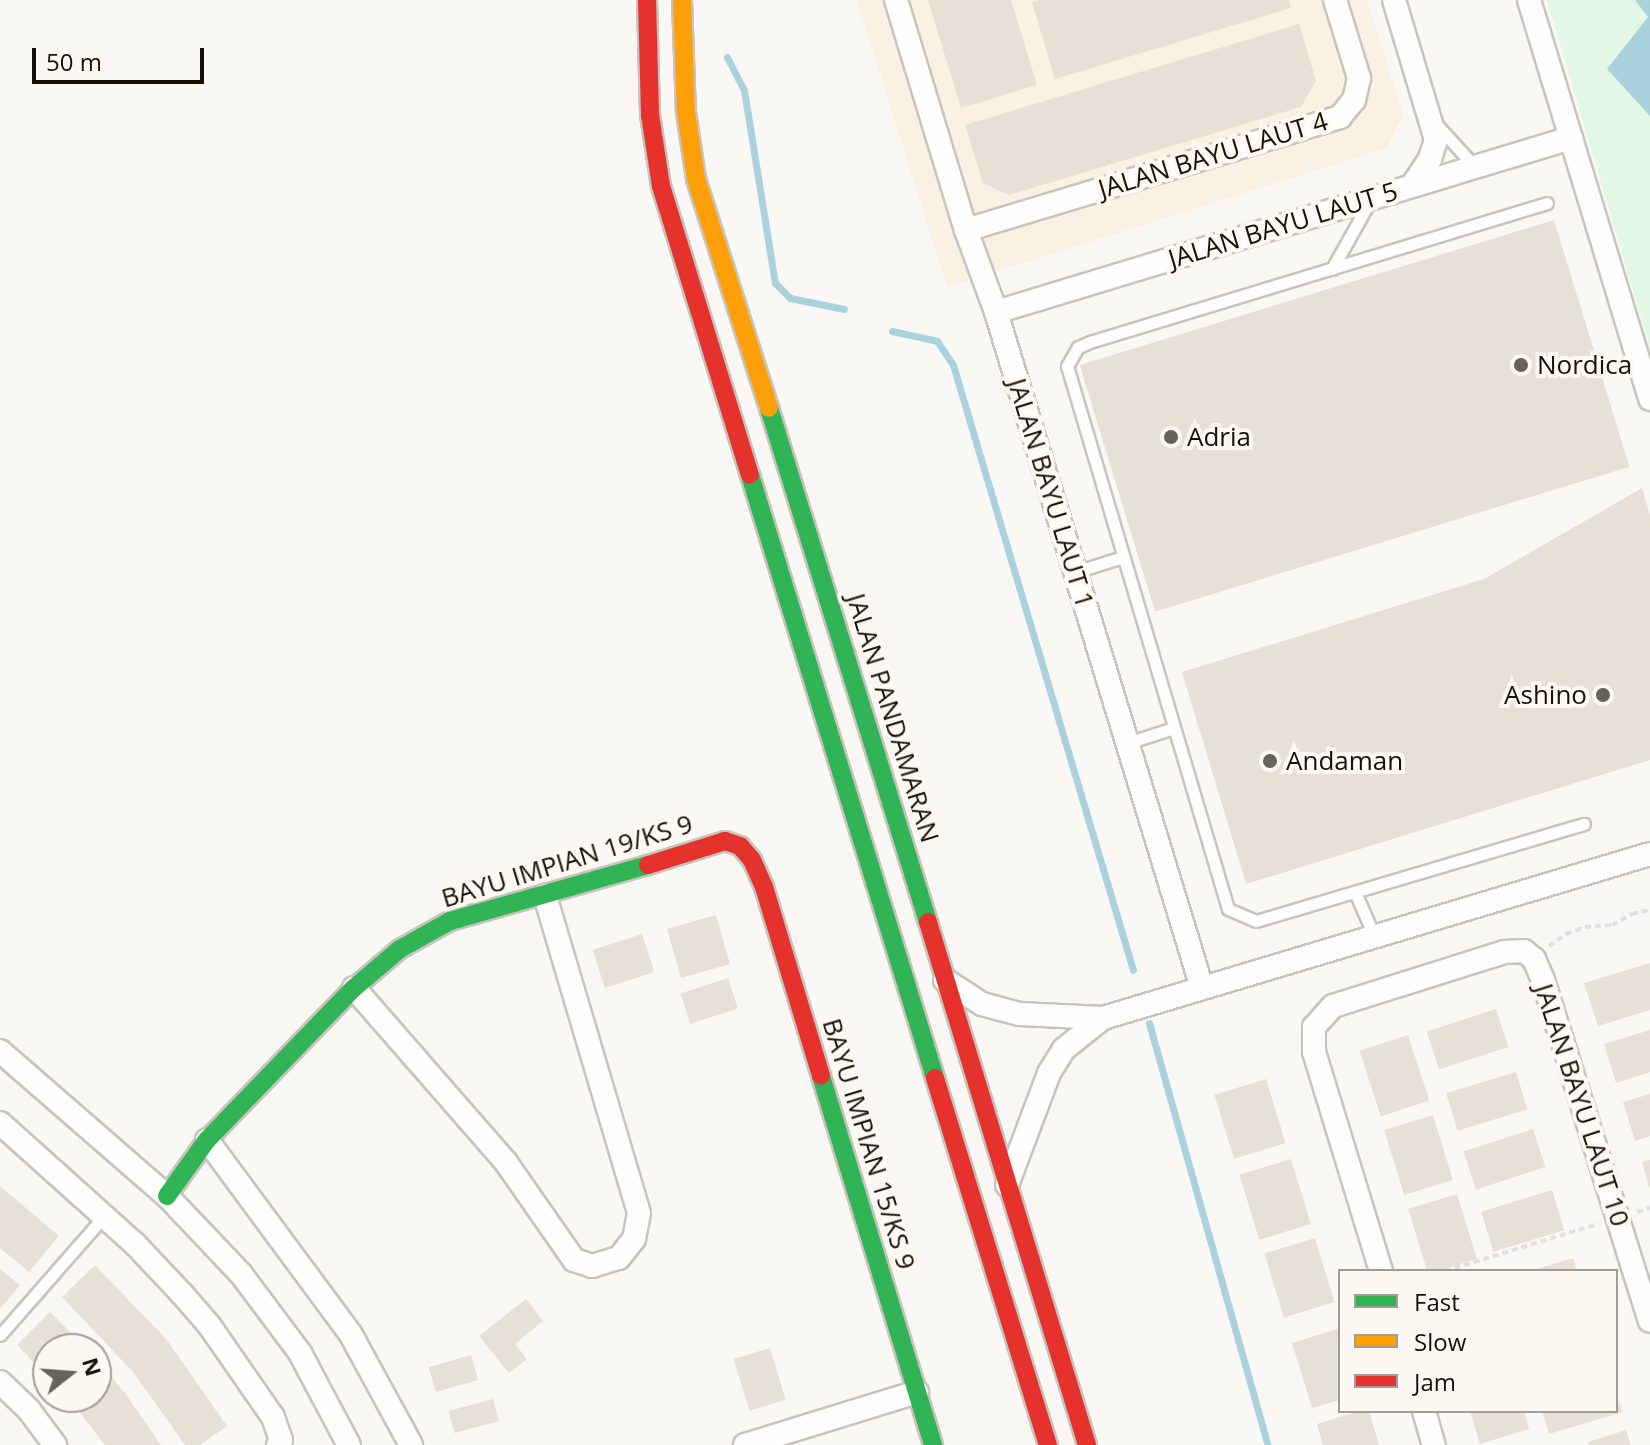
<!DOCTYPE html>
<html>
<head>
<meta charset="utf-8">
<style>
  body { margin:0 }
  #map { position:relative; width:1650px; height:1445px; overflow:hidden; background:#faf8f5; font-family:"Open Sans",sans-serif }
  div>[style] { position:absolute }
  .built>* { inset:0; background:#fbf1e3 }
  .green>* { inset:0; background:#e2f7e5 }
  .water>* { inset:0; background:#aad2dc }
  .stream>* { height:7px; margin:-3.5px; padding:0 3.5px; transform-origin:3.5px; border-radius:3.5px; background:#aad2dc }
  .building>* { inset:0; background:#e7e0d6; transform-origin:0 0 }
  .path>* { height:4px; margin-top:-2px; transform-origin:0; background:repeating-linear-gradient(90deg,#e1e0df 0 6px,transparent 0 10px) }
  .roads { filter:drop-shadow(2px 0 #c8c4bd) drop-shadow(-2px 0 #c8c4bd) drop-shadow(0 2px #c8c4bd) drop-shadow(0 -2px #c8c4bd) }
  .lane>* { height:11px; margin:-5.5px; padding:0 5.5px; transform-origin:5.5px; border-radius:5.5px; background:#fefefe }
  .street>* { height:22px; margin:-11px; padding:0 11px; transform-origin:11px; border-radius:11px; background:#fefefe }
  .fast>* { height:18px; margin:-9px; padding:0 9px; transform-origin:9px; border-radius:9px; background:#30b455 }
  .slow>* { height:18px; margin:-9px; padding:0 9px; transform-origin:9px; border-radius:9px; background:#ff9f0a }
  .jam>* { height:18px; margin:-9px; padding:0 9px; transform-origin:9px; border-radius:9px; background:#e5322d }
  .dots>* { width:22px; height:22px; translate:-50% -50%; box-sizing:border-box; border:4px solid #fdf9f2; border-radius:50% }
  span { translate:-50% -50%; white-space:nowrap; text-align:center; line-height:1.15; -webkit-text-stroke:8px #fdf9f2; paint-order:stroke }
  .street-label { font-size:26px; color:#191106 }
  .poi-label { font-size:26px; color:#191106 }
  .left { translate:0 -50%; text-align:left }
  .right { translate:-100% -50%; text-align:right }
  .legend { position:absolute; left:1338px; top:1269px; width:280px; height:144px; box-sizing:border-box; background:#fdf9f2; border:2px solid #a29c94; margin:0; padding:10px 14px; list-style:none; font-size:24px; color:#191106 }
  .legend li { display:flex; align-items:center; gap:16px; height:40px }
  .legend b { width:40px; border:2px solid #a29c94 }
  .north { position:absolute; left:32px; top:1333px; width:80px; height:80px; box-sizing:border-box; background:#fdf9f2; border:2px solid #a29c94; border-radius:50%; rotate:73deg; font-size:22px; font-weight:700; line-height:32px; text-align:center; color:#191106 }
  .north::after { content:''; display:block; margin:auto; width:28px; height:36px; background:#68625a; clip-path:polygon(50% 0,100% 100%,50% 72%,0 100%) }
  .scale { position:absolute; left:32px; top:48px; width:172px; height:36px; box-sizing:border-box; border:4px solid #191106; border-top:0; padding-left:10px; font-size:24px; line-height:28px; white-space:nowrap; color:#191106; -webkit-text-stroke:6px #fdf9f2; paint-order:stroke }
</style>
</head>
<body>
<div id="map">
  <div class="built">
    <div style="clip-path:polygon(857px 0,1367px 0,1403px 114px,1387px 148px,947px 287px)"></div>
  </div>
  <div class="green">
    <div style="clip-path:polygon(1547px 0,1650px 0,1650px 348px)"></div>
  </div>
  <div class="water">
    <div style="clip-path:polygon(1635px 0,1650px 0,1650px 116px,1607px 69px,1648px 17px)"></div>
  </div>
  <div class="stream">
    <div style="left:727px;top:57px;width:37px;rotate:63deg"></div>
    <div style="left:744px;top:90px;width:195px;rotate:80.9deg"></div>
    <div style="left:775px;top:283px;width:21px;rotate:45deg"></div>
    <div style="left:790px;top:298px;width:55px;rotate:11.5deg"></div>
    <div style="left:892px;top:331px;width:46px;rotate:12.5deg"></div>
    <div style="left:937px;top:341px;width:29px;rotate:56deg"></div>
    <div style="left:953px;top:365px;width:631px;rotate:73.43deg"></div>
    <div style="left:1149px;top:1023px;width:438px;rotate:74.3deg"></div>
  </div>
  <div class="building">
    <div style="clip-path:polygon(928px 0,1011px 0,1037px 85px,961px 108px)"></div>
    <div style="clip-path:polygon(1038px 0,1289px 0,1291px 8px,1055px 79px,1032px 2px)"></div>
    <div style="clip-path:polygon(1299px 24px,1316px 81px,1301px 107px,1009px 195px,983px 183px,965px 125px)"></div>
    <div style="left:1554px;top:220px;width:258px;height:496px;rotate:73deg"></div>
    <div style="clip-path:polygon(1642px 488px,1650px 515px,1650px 760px,1246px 884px,1182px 672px,1484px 579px)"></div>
    <div style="left:716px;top:915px;width:51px;height:51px;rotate:74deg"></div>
    <div style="left:642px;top:934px;width:40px;height:52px;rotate:72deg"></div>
    <div style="clip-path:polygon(1650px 963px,1650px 1010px,1598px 1026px,1584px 983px)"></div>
    <div style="left:728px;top:978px;width:32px;height:50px;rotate:72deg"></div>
    <div style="left:1496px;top:1009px;width:40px;height:73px;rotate:72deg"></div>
    <div style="clip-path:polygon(1650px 1030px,1650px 1072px,1616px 1083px,1604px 1044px)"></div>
    <div style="left:1408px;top:1035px;width:69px;height:51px;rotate:72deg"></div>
    <div style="left:1516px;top:1072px;width:39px;height:73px;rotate:73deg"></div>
    <div style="left:1266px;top:1079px;width:67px;height:54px;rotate:73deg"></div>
    <div style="clip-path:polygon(1650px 1094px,1650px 1136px,1635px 1141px,1623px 1102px)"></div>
    <div style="left:1433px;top:1115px;width:68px;height:51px;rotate:73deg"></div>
    <div style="left:1533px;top:1129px;width:40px;height:73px;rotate:72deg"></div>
    <div style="left:1291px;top:1159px;width:68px;height:54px;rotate:73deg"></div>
    <div style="clip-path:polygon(1650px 1160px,1650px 1187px,1649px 1187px,1642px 1162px)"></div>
    <div style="clip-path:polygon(0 1186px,59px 1236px,29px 1272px,0 1248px)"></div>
    <div style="left:1552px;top:1190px;width:42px;height:74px;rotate:73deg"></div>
    <div style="left:1457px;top:1194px;width:68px;height:51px;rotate:73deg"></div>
    <div style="left:1315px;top:1238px;width:67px;height:53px;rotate:73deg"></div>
    <div style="clip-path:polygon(1573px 1258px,1577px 1271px,1533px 1271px,1533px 1270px)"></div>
    <div style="clip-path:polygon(95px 1265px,167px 1340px,227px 1426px,200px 1445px,185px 1445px,133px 1372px,62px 1297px)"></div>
    <div style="clip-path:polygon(0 1269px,20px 1285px,0 1309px)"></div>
    <div style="clip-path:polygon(526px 1299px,543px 1321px,515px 1344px,527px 1359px,509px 1373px,479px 1336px)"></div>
    <div style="clip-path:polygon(50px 1312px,87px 1349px,48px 1349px,48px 1377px,17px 1345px)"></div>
    <div style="clip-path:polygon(1340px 1328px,1340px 1400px,1312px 1408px,1292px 1343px)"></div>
    <div style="left:770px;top:1348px;width:54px;height:38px;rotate:73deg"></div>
    <div style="left:471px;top:1355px;width:26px;height:44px;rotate:74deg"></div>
    <div style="clip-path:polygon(96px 1359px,125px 1393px,161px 1445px,105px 1445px,68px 1397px,96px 1397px)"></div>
    <div style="clip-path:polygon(1617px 1398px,1623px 1412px,1549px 1434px,1542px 1411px,1616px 1411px)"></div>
    <div style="left:493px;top:1399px;width:23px;height:46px;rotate:75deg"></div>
    <div style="clip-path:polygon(1359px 1411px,1369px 1411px,1379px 1445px,1323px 1445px,1317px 1424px)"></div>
    <div style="clip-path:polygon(1470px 1411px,1524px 1411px,1529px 1429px,1480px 1444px)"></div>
    <div style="clip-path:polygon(1626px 1430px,1631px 1445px,1589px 1445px,1588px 1442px)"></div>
  </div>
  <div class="path">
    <div style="left:1549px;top:946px;width:21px;rotate:-35deg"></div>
    <div style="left:1566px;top:934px;width:20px;rotate:-20deg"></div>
    <div style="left:1585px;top:927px;width:27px;rotate:-4deg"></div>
    <div style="left:1612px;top:925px;width:23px;rotate:-29deg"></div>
    <div style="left:1632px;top:914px;width:18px;rotate:-13deg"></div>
    <div style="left:1637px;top:1212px;width:14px;rotate:-17deg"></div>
    <div style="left:1445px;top:1271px;width:160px;rotate:-17.1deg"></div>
  </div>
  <div class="roads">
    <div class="lane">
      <div style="left:1437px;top:125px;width:57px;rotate:47.9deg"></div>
      <div style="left:1547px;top:203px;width:478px;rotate:163.1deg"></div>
      <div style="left:1090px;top:342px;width:13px;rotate:157deg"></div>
      <div style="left:1078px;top:347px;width:22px;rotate:120deg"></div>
      <div style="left:1067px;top:366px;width:566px;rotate:73.48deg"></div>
      <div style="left:1228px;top:909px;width:30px;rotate:23deg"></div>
      <div style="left:1256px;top:921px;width:342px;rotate:-16.5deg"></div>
      <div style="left:1332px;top:269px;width:80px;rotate:-60.9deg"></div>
      <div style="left:1075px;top:572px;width:50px;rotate:-17.4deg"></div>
      <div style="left:1127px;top:743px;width:49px;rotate:-17.7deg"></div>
      <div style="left:1355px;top:892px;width:48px;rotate:66.6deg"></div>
      <div style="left:0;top:1335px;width:158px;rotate:-48.8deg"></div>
    </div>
    <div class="street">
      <div style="left:896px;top:0;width:240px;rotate:73.1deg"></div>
      <div style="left:966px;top:230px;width:87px;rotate:69.9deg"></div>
      <div style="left:996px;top:312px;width:707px;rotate:73.05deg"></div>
      <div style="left:1394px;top:0;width:146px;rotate:73.3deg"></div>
      <div style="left:1436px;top:140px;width:20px;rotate:108deg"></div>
      <div style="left:1430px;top:159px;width:32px;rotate:124deg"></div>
      <div style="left:1529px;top:0;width:417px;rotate:73.1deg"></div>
      <div style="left:966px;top:230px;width:391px;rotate:-16.8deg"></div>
      <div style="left:1340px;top:117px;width:22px;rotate:-51deg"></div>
      <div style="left:1354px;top:100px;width:23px;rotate:-77deg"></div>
      <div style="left:1359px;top:78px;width:82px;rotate:-107.1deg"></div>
      <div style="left:996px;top:312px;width:601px;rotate:-16.84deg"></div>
      <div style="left:945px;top:980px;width:44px;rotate:33deg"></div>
      <div style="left:982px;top:1004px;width:39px;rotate:15deg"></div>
      <div style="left:1020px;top:1014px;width:83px;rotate:2.8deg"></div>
      <div style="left:1103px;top:1018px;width:571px;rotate:-16.69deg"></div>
      <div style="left:354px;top:988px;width:230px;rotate:48.9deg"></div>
      <div style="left:505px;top:1161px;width:121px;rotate:55.1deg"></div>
      <div style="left:574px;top:1260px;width:19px;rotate:18deg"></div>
      <div style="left:592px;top:1266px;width:28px;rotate:-17deg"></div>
      <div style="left:619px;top:1258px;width:24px;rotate:-52deg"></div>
      <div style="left:634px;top:1239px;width:26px;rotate:-79deg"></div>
      <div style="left:639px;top:1213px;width:331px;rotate:-106.5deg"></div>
      <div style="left:0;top:1051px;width:221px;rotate:41deg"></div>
      <div style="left:167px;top:1196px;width:108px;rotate:46.5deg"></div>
      <div style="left:241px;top:1274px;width:99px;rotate:53.2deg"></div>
      <div style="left:300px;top:1353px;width:104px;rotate:62deg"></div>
      <div style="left:0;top:1123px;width:181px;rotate:41.9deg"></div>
      <div style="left:135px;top:1244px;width:70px;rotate:46.7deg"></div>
      <div style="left:183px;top:1295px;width:40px;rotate:49deg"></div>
      <div style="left:209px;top:1325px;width:112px;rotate:55.2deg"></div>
      <div style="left:273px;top:1417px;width:24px;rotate:71deg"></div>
      <div style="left:281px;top:1440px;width:6px;rotate:121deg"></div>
      <div style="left:207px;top:1140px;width:240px;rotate:53.5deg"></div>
      <div style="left:350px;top:1333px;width:128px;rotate:61.4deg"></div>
      <div style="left:1007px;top:1185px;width:120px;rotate:-69.4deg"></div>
      <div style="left:1049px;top:1073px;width:28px;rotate:-58deg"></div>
      <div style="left:1064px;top:1049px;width:50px;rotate:-38.5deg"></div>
      <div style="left:1381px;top:1271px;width:229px;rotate:-107deg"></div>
      <div style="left:1314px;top:1052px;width:25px;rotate:-90deg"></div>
      <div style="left:1314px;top:1027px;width:28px;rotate:-48deg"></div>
      <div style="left:1333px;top:1006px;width:179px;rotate:-17.5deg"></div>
      <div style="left:1504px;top:952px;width:20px;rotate:-3deg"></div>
      <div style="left:1524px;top:951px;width:13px;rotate:39deg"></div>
      <div style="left:1534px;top:959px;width:23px;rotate:67deg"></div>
      <div style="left:1543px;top:980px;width:357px;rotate:72.6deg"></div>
      <div style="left:0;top:1382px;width:40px;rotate:44deg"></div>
      <div style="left:29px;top:1410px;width:44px;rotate:53.4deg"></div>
      <div style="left:1424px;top:1411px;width:35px;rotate:74deg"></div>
      <div style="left:745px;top:1445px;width:180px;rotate:-17.1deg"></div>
    </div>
    <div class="fast">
      <div style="left:769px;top:408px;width:538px;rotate:72.81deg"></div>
      <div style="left:750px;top:475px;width:631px;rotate:72.94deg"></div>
      <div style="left:821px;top:1076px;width:386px;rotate:73.1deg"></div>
      <div style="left:167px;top:1196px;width:69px;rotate:-54.5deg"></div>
      <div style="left:207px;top:1140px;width:211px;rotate:-46deg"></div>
      <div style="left:354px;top:988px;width:60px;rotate:-40.3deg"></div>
      <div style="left:400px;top:949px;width:57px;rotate:-29.2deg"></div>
      <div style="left:450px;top:921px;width:206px;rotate:-15.8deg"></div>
    </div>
    <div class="slow">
      <div style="left:682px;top:0;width:112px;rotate:88deg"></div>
      <div style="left:686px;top:112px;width:68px;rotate:81.5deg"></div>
      <div style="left:696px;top:179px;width:240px;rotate:72.3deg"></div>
    </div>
    <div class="jam">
      <div style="left:647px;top:0;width:115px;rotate:88.5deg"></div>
      <div style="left:650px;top:115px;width:72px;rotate:81.2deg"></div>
      <div style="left:661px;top:186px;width:302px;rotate:72.9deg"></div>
      <div style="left:648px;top:865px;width:81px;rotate:-17.3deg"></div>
      <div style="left:725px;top:841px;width:16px;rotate:18deg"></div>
      <div style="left:740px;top:846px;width:18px;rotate:49deg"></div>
      <div style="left:752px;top:860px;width:30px;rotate:66deg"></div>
      <div style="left:764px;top:887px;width:197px;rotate:73.2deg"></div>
      <div style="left:928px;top:922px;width:547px;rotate:73.09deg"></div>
      <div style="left:935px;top:1078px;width:384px;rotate:72.9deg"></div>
    </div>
  </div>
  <div class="dots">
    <div style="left:1521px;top:365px;background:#68625a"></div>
    <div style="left:1171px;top:437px;background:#68625a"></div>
    <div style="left:1603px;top:695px;background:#68625a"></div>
    <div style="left:1270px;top:761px;background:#68625a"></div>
  </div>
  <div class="street-label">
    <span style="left:1213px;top:155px;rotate:-17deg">JALAN BAYU LAUT 4</span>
    <span style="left:1283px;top:225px;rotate:-17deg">JALAN BAYU LAUT 5</span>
    <span style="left:1051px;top:493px;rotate:73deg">JALAN BAYU LAUT 1</span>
    <span style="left:893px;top:718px;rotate:73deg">JALAN PANDAMARAN</span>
    <span style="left:567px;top:861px;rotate:-17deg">BAYU IMPIAN 19/KS 9</span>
    <span style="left:1582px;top:1105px;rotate:72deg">JALAN BAYU LAUT 10</span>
    <span style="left:869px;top:1144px;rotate:73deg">BAYU IMPIAN 15/KS 9</span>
  </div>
  <div class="poi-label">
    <span class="left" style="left:1537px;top:365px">Nordica</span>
    <span class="left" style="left:1187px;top:437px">Adria</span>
    <span class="right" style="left:1587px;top:695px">Ashino</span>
    <span class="left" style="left:1286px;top:761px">Andaman</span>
  </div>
  <ul class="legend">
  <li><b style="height:10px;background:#30b455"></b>Fast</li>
  <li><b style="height:10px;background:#ff9f0a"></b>Slow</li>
  <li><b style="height:10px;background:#e5322d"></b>Jam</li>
  </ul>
  <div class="north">N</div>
  <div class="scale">50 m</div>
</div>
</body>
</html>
